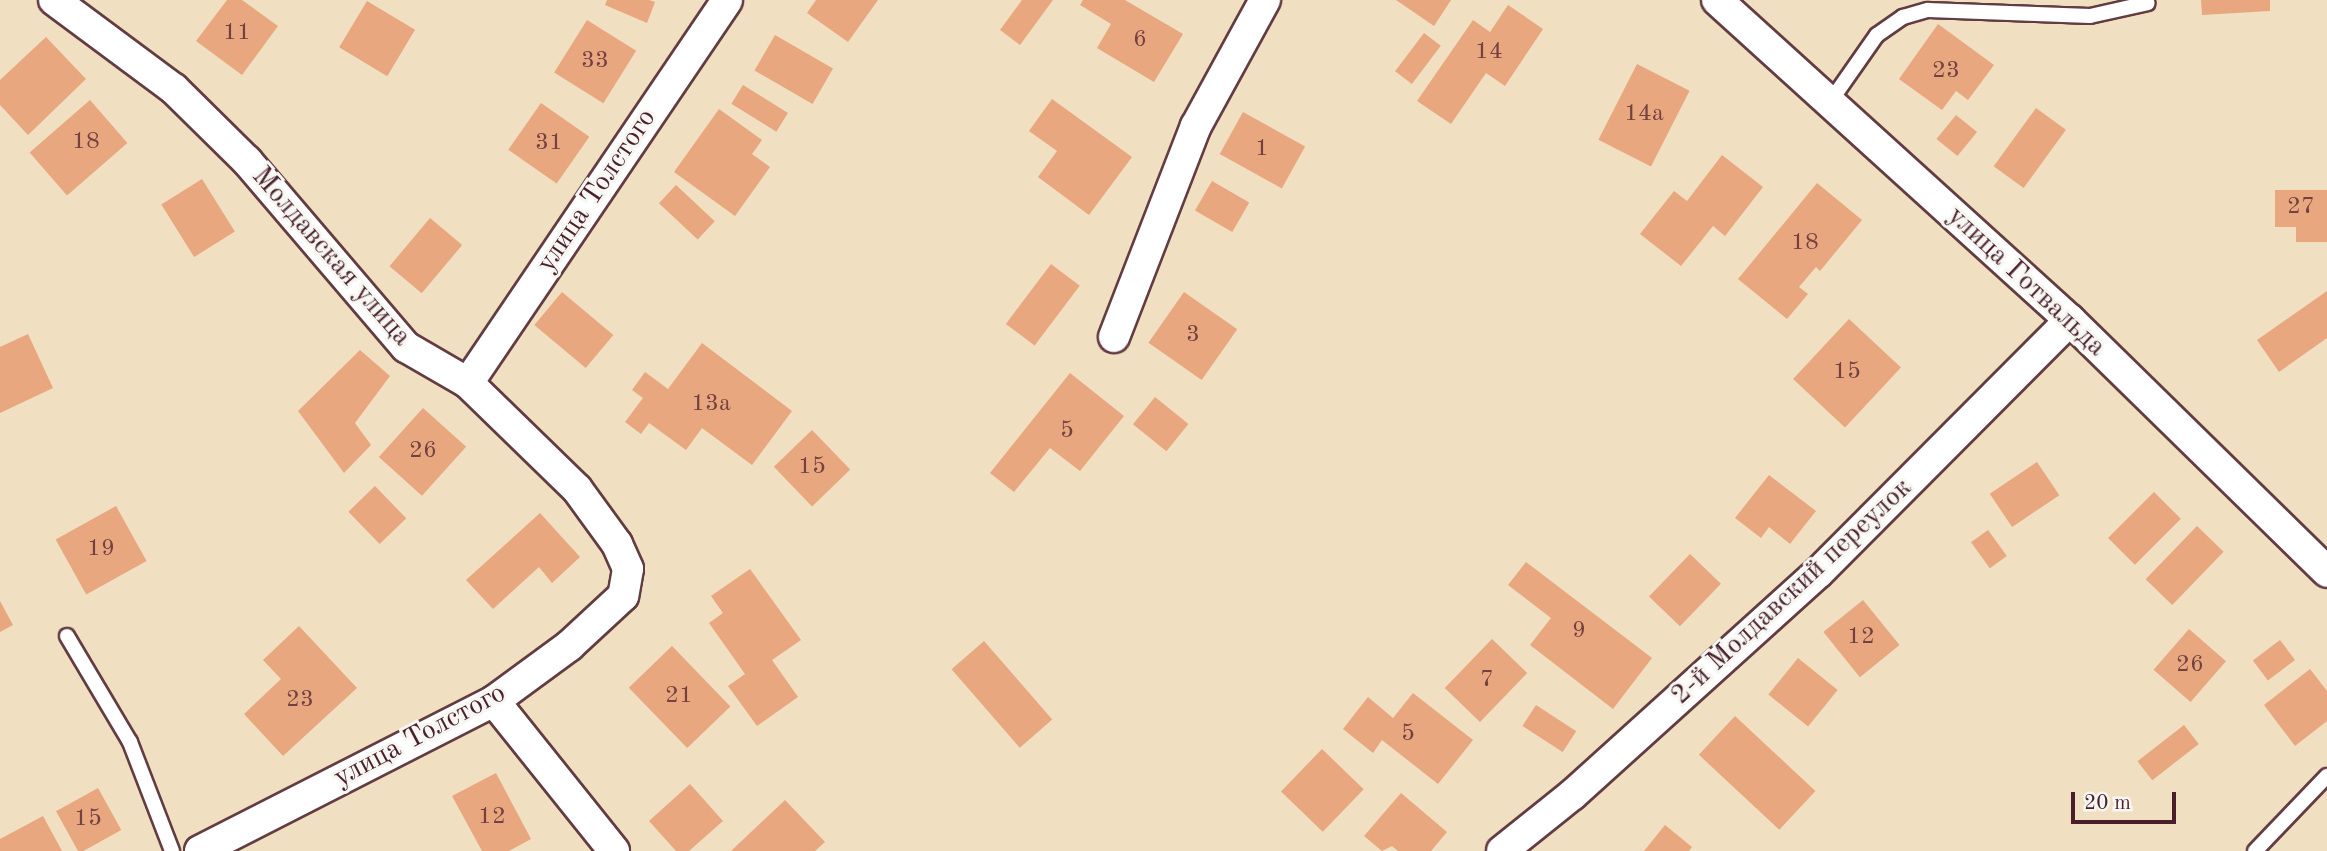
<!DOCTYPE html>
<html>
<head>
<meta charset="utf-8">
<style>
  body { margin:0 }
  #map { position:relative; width:2327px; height:851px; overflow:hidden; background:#f0dfc1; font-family:"Old Standard TT",serif }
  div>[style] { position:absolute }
  .building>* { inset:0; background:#e8a77f; transform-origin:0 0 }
  .roads { filter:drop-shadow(2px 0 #633c42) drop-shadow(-2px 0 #633c42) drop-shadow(0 2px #633c42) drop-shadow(0 -2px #633c42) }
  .lane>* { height:14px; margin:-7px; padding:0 7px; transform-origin:7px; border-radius:7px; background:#fff }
  .street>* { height:30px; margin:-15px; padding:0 15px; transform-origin:15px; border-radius:15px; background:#fff }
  span { translate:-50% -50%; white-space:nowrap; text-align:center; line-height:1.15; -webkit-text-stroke:6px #f6f6f2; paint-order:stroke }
  .number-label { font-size:24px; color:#724140 }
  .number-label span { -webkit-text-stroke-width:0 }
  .street-label { font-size:28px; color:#4a1f2b }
  .scale { position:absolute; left:2071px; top:792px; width:105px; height:32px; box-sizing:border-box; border:4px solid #4a1f2b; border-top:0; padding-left:9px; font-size:21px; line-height:24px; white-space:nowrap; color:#4a1f2b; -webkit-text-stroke:5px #f6f6f2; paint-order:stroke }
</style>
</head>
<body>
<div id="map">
  <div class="building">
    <div style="clip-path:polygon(227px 0,242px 0,278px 26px,242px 75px,196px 41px)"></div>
    <div style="clip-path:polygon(607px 0,649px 0,655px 2px,647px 23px,605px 5px)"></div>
    <div style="clip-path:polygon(816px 0,878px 0,848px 42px,807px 13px)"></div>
    <div style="clip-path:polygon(1022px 0,1053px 0,1020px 45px,1000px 30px)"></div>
    <div style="clip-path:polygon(1083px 0,1125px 0,1183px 34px,1154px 82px,1097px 48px,1111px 24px,1080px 5px)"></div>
    <div style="clip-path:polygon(1396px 0,1451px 0,1434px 26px)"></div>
    <div style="clip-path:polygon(2201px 0,2270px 0,2270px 11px,2202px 15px)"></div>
    <div style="left:367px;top:1px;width:56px;height:54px;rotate:31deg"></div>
    <div style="clip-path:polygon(1508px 5px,1543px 29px,1505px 86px,1486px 73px,1451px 124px,1417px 101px,1473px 20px,1490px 32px)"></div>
    <div style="left:587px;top:20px;width:58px;height:62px;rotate:32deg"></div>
    <div style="clip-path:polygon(1938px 24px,1994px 65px,1968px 100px,1956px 91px,1942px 110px,1899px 79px)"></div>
    <div style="left:1424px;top:33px;width:21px;height:48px;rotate:37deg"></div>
    <div style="left:775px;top:35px;width:67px;height:41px;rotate:30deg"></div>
    <div style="clip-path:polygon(46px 37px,86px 79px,28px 135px,0 105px,0 80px)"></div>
    <div style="left:1637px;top:64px;width:59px;height:85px;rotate:27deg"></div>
    <div style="left:743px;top:85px;width:53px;height:22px;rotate:32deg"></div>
    <div style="clip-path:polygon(1052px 99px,1132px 157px,1089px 215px,1038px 177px,1057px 151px,1029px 131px)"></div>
    <div style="left:90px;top:100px;width:57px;height:80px;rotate:49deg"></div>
    <div style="left:541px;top:103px;width:59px;height:57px;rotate:35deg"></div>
    <div style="left:2036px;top:108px;width:37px;height:72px;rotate:36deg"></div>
    <div style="clip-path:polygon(719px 109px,762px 140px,752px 154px,770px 167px,735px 216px,674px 172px)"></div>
    <div style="left:1243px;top:112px;width:71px;height:48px;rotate:29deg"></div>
    <div style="left:1956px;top:115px;width:27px;height:31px;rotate:39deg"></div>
    <div style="clip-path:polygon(1722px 155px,1763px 187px,1725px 236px,1713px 226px,1681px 266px,1640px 234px,1674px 191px,1687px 201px)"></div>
    <div style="left:202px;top:179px;width:62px;height:48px;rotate:58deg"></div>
    <div style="left:1212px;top:181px;width:43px;height:34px;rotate:30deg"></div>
    <div style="clip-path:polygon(1817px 183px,1862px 220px,1820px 271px,1816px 267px,1799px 287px,1808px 294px,1787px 319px,1738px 279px)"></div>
    <div style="left:676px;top:185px;width:53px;height:25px;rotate:43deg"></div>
    <div style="clip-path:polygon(2275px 190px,2327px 190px,2327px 242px,2296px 242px,2296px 227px,2275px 227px)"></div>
    <div style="left:430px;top:218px;width:42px;height:63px;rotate:40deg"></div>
    <div style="left:1051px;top:264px;width:36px;height:75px;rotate:37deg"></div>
    <div style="clip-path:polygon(2327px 291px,2327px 338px,2279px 372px,2257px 340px)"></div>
    <div style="left:562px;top:292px;width:67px;height:43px;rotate:40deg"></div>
    <div style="left:1184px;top:292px;width:65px;height:62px;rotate:35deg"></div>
    <div style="left:1849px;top:319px;width:71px;height:82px;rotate:43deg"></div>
    <div style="clip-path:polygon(28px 334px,53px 388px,0 413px,0 347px)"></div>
    <div style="clip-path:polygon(702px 343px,792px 411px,752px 465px,702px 428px,686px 450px,649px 423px,641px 434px,625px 422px,643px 398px,632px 390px,645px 372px,668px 389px)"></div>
    <div style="clip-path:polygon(360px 350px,390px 376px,355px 423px,371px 445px,344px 473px,298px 411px)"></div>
    <div style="clip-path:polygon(1070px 373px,1124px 416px,1080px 471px,1050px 448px,1014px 492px,990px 473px)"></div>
    <div style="left:1155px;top:397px;width:43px;height:35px;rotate:39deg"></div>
    <div style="left:423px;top:408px;width:58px;height:66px;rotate:42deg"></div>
    <div style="left:812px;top:430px;width:55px;height:53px;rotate:46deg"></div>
    <div style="left:2037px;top:462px;width:40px;height:57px;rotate:56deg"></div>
    <div style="clip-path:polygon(1769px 475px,1816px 511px,1790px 544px,1769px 527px,1761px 538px,1735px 518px)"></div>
    <div style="left:375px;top:486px;width:45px;height:37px;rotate:46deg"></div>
    <div style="left:2154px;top:492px;width:38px;height:65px;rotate:45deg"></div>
    <div style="left:116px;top:506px;width:63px;height:69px;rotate:61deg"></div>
    <div style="clip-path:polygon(540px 513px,580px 557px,552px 583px,539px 567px,493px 609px,466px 580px)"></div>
    <div style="left:2197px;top:526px;width:37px;height:74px;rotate:44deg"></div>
    <div style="left:1988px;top:530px;width:32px;height:21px;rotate:54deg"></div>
    <div style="left:1690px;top:554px;width:43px;height:59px;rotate:44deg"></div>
    <div style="clip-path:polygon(1526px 562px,1652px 658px,1613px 709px,1530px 645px,1551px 618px,1508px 585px)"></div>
    <div style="clip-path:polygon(750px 569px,801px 640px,772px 660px,798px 697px,757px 726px,728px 686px,745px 674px,709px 623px,723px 613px,711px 596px)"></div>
    <div style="left:1863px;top:600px;width:58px;height:51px;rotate:51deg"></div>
    <div style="clip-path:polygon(0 601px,13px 625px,0 632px)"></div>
    <div style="clip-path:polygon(299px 626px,357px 688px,283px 756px,244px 714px,281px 679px,263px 660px)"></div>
    <div style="left:2189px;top:629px;width:49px;height:54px;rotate:41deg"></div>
    <div style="left:1492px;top:639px;width:49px;height:68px;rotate:44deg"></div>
    <div style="left:2280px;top:640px;width:25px;height:34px;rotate:53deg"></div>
    <div style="left:984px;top:641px;width:104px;height:43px;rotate:49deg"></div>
    <div style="left:672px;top:646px;width:84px;height:60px;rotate:46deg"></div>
    <div style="left:1798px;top:658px;width:51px;height:47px;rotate:39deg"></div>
    <div style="clip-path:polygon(2310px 669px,2327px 691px,2327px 721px,2295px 746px,2264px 705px)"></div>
    <div style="clip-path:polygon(1413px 693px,1473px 740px,1438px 784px,1382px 740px,1373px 753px,1343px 729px,1368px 697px,1393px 718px)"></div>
    <div style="left:1536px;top:705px;width:48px;height:25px;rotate:33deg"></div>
    <div style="left:1735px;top:716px;width:110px;height:53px;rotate:43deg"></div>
    <div style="left:2184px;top:725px;width:24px;height:59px;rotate:52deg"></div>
    <div style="left:1322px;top:749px;width:58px;height:59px;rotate:44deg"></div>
    <div style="clip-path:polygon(496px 773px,531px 839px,509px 851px,482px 851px,452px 796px)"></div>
    <div style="clip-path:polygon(690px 784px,723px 821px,689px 851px,676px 851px,649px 821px)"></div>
    <div style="left:98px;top:788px;width:48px;height:48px;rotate:61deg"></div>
    <div style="clip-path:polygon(1401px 793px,1447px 832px,1431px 851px,1398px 851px,1392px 846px,1382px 851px,1364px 836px)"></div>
    <div style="clip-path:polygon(785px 800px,825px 842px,815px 851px,731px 851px)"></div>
    <div style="clip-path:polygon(43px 816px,62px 851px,0 851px,0 839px)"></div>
    <div style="clip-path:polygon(1665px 825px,1692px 847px,1689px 851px,1644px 851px)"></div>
  </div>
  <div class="roads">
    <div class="lane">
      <div style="left:1830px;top:102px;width:82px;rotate:-55deg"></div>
      <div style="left:1877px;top:35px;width:32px;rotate:-35deg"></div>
      <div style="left:1903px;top:17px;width:26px;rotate:-16deg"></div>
      <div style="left:1928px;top:10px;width:162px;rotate:2.1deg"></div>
      <div style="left:2090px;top:16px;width:59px;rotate:-12.6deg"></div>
      <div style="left:67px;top:636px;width:123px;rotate:59.3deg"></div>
      <div style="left:130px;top:742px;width:117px;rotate:68.9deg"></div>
      <div style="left:2255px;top:851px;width:104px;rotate:-46.2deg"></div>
    </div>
    <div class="street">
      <div style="left:54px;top:0;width:149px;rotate:36.6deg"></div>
      <div style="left:174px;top:89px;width:103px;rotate:44.6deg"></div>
      <div style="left:247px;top:161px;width:245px;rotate:49.5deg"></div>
      <div style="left:406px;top:347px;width:72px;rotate:30.1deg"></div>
      <div style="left:468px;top:383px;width:152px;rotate:44.2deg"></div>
      <div style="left:577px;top:489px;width:68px;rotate:54deg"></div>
      <div style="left:617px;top:544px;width:27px;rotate:66deg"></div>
      <div style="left:628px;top:569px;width:27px;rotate:100deg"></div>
      <div style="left:623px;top:596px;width:74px;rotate:137.2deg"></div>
      <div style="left:569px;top:646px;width:93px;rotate:143.7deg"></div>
      <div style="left:494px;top:701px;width:330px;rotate:153deg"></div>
      <div style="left:1717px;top:0;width:476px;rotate:42.2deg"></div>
      <div style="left:2070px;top:320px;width:360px;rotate:44.4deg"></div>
      <div style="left:1114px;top:337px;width:226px;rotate:-68.8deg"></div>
      <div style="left:1196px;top:126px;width:144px;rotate:-61.3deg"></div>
      <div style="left:468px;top:383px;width:462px;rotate:-55.9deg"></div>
      <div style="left:494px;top:701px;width:192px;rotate:51.3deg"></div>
      <div style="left:1502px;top:851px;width:90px;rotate:-38.7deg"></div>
      <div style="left:1572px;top:795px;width:331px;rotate:-42.1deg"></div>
      <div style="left:1818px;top:573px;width:357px;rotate:-45.1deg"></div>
    </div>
  </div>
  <div class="number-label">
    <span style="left:237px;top:34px">11</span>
    <span style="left:1140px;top:41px">6</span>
    <span style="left:1489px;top:53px">14</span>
    <span style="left:595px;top:62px">33</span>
    <span style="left:1946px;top:72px">23</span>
    <span style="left:1644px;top:115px">14а</span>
    <span style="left:86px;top:143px">18</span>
    <span style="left:549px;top:144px">31</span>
    <span style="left:1262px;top:150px">1</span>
    <span style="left:2301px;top:208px">27</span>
    <span style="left:1805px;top:244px">18</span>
    <span style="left:1193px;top:336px">3</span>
    <span style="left:1847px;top:373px">15</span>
    <span style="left:711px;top:405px">13а</span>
    <span style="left:1067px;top:432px">5</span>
    <span style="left:423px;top:452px">26</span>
    <span style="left:812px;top:468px">15</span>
    <span style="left:101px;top:550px">19</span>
    <span style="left:1579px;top:632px">9</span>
    <span style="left:1861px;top:638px">12</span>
    <span style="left:2190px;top:666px">26</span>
    <span style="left:1487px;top:681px">7</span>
    <span style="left:679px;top:697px">21</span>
    <span style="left:300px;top:701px">23</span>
    <span style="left:1408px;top:735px">5</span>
    <span style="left:492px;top:818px">12</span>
    <span style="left:88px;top:820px">15</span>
  </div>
  <div class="street-label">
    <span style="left:597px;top:191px;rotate:-56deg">улица Толстого</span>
    <span style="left:331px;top:257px;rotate:49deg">Молдавская улица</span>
    <span style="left:2026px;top:282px;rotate:43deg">улица Готвальда</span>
    <span style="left:1792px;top:592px;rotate:-43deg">2-й Молдавский переулок</span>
    <span style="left:420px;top:736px;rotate:-28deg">улица Толстого</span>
  </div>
  <div class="scale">20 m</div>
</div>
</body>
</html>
